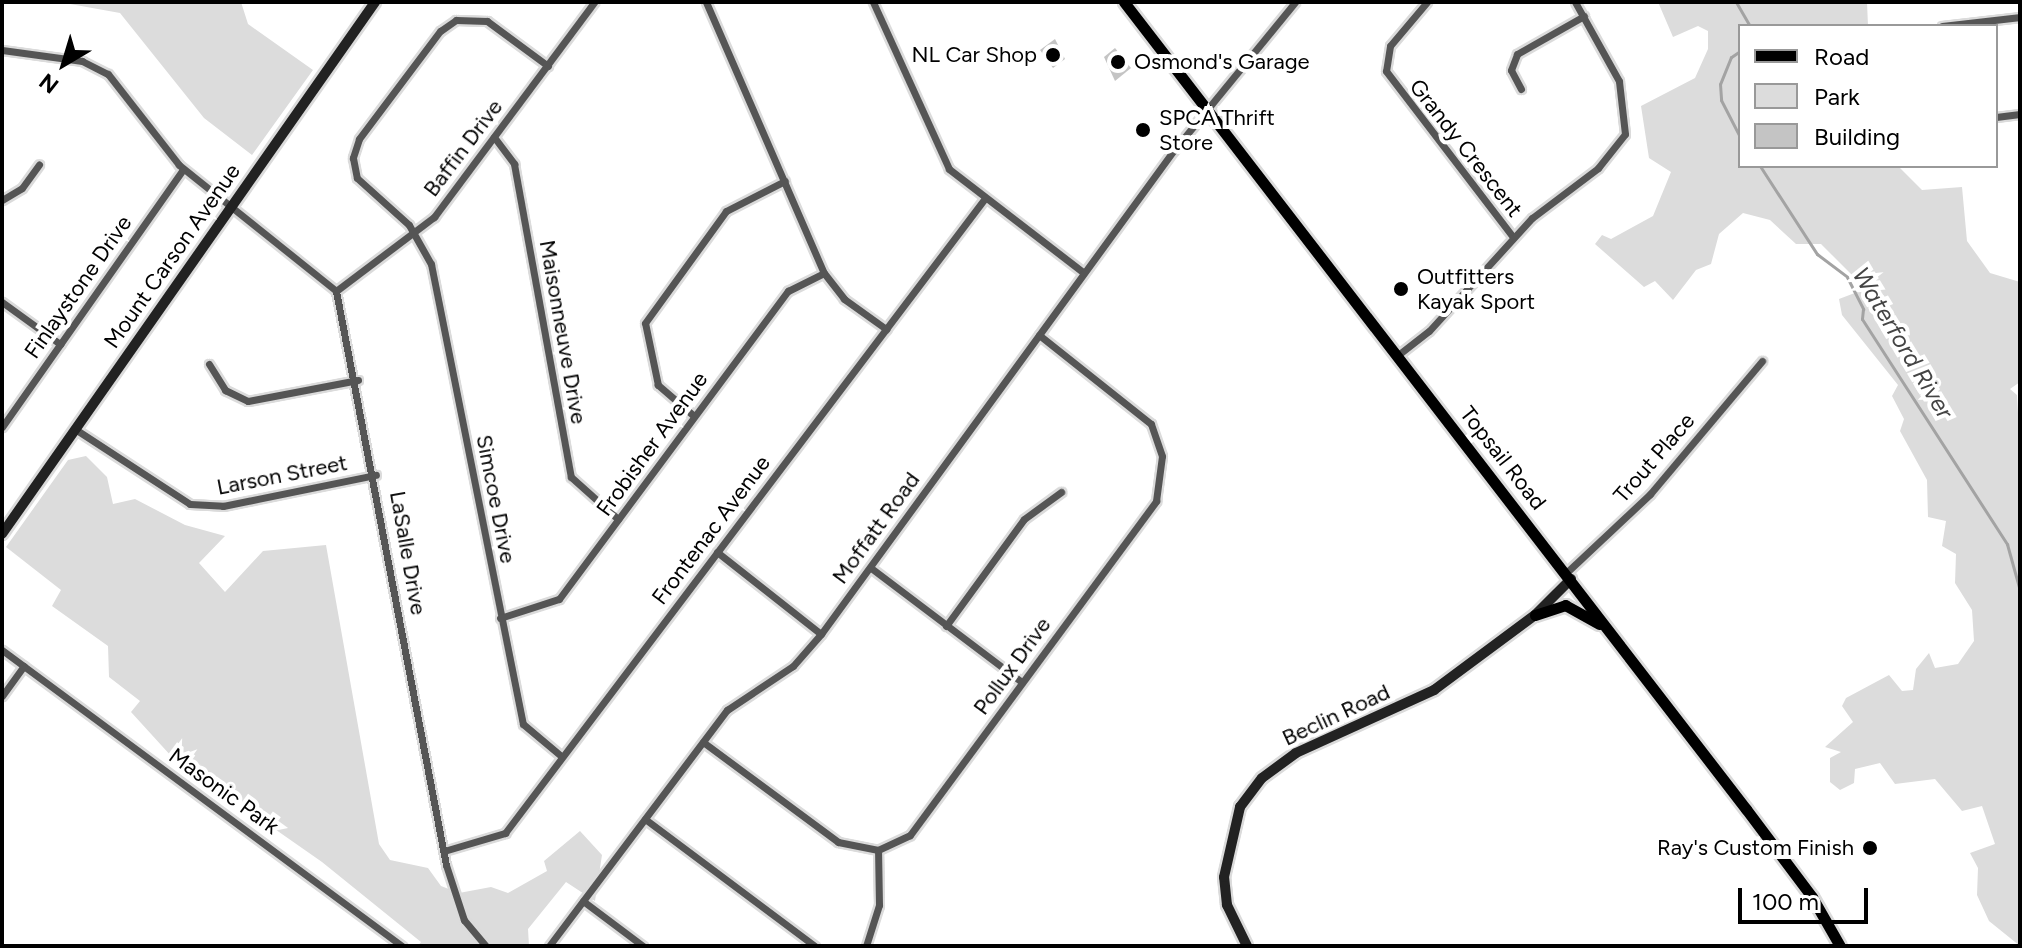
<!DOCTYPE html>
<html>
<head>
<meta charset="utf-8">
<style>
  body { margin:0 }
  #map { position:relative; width:2022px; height:948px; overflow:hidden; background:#fff; font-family:Figtree,sans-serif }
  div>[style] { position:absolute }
  .green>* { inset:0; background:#dcdcdc }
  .stream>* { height:3px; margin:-1.5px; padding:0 1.5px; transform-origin:1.5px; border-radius:1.5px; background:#a3a3a3 }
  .building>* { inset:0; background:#c4c4c4 }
  .roads { filter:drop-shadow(2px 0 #dbdbdb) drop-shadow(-2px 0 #dbdbdb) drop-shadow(0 2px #dbdbdb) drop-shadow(0 -2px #dbdbdb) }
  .street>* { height:7px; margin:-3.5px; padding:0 3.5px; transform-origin:3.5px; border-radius:3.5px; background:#555 }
  .secondary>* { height:10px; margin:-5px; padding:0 5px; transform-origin:5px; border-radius:5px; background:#222 }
  .primary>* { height:11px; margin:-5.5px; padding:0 5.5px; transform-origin:5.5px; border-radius:5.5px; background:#000 }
  .dots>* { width:22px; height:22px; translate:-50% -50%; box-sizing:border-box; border:4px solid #fff; border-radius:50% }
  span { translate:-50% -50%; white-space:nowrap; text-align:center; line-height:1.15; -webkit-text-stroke:8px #fff; paint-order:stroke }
  .poi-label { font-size:22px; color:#000 }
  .right { translate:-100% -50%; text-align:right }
  .left { translate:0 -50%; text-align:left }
  .street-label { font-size:22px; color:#000 }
  .water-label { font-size:24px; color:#444; font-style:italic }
  .frame { position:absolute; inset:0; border:4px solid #000; pointer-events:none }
  .legend { position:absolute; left:1738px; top:24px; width:260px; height:144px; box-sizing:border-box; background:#fff; border:2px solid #999; margin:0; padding:10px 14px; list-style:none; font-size:24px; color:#000 }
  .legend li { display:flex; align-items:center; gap:16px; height:40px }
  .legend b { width:40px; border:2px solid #999 }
  .north { position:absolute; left:24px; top:24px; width:80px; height:80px; -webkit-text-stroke:6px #fff; paint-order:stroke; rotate:218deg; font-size:22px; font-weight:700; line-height:32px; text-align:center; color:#000 }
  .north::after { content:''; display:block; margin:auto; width:28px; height:36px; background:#000; clip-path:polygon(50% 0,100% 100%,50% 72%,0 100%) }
  .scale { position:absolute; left:1738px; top:888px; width:130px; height:36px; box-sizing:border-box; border:4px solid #000; border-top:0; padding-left:10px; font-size:24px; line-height:28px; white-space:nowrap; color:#000; -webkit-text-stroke:6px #fff; paint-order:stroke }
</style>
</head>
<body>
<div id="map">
  <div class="green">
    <div style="clip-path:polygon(59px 2px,241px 2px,248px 24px,313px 70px,252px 155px,204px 118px,120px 13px)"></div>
    <div style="clip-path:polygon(1658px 2px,1867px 2px,1868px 26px,1740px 26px,1740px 166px,1898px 166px,1922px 190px,1962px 187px,1967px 241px,1990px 273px,2020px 282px,2020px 382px,2010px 389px,2017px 395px,2020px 449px,2020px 946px,1989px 921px,1977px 895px,1978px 868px,1970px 853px,1995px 844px,1982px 806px,1962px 811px,1935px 779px,1895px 784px,1880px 763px,1855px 769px,1854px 783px,1840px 790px,1830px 782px,1830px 758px,1841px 752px,1825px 747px,1853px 722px,1842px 706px,1846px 698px,1889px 675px,1902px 691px,1913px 690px,1916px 669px,1929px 653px,1935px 668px,1958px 664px,1974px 641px,1972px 610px,1955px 583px,1956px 554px,1942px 546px,1946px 521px,1928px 517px,1927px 480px,1900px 431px,1904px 419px,1892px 396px,1898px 385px,1842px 315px,1839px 299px,1860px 291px,1851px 274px,1821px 244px,1796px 244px,1770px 220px,1743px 213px,1719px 234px,1711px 264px,1696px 270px,1673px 300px,1655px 281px,1644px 287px,1595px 244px,1602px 235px,1611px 239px,1653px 216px,1671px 172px,1649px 158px,1641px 106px,1695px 78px,1708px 49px,1708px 31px,1698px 26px,1673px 37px)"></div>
    <div style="clip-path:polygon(86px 456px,107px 477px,113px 504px,135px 499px,185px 525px,225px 536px,199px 563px,225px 592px,263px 551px,326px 545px,379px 844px,390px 860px,428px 868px,441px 886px,459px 893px,491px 887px,508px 893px,547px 871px,544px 861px,580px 831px,602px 855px,595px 901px,566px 882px,528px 929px,529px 946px,418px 946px,421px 942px,322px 862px,172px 757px,131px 712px,140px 701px,109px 677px,108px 646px,52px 606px,61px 590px,6px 547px,68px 460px)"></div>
  </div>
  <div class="stream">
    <div style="left:1736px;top:2px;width:28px;rotate:60deg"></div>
    <div style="left:1740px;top:51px;width:11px;rotate:146deg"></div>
    <div style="left:1731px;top:57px;width:29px;rotate:112deg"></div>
    <div style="left:1720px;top:84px;width:16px;rotate:86deg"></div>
    <div style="left:1721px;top:100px;width:42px;rotate:62.8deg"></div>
    <div style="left:1760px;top:166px;width:105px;rotate:57.1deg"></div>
    <div style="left:1817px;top:254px;width:38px;rotate:37deg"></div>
    <div style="left:1847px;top:277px;width:36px;rotate:63deg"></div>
    <div style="left:1863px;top:309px;width:10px;rotate:96deg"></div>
    <div style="left:1862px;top:319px;width:268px;rotate:57.2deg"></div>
    <div style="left:2007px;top:544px;width:49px;rotate:74.5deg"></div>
  </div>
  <div class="building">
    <div style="clip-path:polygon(1055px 39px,1065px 59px,1053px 68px,1040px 50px)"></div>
    <div style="clip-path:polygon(1115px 48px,1131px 68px,1115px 81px,1104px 57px)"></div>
  </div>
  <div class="roads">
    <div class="street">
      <div style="left:706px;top:2px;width:296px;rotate:66.5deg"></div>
      <div style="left:824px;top:273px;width:33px;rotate:52deg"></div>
      <div style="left:844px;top:299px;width:52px;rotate:35.5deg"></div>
      <div style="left:873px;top:2px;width:183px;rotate:65.5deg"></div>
      <div style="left:949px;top:169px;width:170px;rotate:37.6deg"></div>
      <div style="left:1427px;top:2px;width:57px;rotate:130.1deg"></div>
      <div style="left:1390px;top:46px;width:25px;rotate:99deg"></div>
      <div style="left:1386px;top:71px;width:208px;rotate:52.6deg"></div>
      <div style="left:1942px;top:26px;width:79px;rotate:-6.6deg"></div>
      <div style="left:2px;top:50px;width:81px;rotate:7.8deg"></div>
      <div style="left:82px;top:61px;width:29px;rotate:27deg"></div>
      <div style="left:108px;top:74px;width:115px;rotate:52deg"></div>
      <div style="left:179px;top:165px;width:201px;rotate:38.7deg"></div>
      <div style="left:336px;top:291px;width:584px;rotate:79.15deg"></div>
      <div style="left:446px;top:865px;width:58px;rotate:71.9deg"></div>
      <div style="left:464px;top:920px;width:34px;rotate:50deg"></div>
      <div style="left:548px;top:66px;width:76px;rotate:-143.6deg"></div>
      <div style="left:487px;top:21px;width:31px;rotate:-178deg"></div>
      <div style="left:456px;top:20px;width:19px;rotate:145deg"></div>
      <div style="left:440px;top:31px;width:135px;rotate:126.9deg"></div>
      <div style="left:359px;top:139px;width:20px;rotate:108deg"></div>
      <div style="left:353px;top:158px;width:20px;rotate:79deg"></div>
      <div style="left:357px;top:178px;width:70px;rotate:42.1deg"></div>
      <div style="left:409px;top:225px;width:45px;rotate:60.6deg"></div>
      <div style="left:431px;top:264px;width:469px;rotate:78.7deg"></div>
      <div style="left:523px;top:724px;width:48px;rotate:40deg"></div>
      <div style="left:1521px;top:89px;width:21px;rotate:-118deg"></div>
      <div style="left:1511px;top:70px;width:17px;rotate:-69deg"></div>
      <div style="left:1517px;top:54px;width:77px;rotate:-29.6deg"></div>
      <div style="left:1996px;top:117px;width:24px;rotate:-7deg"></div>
      <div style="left:494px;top:137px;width:34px;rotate:53deg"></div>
      <div style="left:514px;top:164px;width:318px;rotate:79.7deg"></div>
      <div style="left:571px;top:477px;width:63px;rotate:41.8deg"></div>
      <div style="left:2px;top:200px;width:23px;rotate:-31deg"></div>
      <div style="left:22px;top:188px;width:29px;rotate:-54deg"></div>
      <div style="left:336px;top:291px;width:123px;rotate:-37.1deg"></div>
      <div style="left:434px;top:217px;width:268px;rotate:-53.3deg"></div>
      <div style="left:2px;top:302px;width:72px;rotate:35.9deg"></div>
      <div style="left:1398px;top:355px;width:39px;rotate:-38deg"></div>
      <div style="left:1429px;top:331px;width:153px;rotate:-47.7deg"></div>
      <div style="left:1532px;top:218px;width:83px;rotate:-37.1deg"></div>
      <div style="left:1598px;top:168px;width:43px;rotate:-51.5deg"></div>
      <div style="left:1625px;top:134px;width:53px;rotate:-96.5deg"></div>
      <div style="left:1619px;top:81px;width:90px;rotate:-119.1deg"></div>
      <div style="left:209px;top:364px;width:31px;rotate:58deg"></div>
      <div style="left:225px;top:390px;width:25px;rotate:26deg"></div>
      <div style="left:248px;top:401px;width:112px;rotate:-10.8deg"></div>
      <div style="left:694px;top:416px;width:48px;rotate:-139.3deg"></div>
      <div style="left:658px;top:385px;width:63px;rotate:-101.8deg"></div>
      <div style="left:645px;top:323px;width:138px;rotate:-54.1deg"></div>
      <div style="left:726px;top:211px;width:66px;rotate:-27deg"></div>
      <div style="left:2px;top:427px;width:315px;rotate:-54.9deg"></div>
      <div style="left:75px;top:429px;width:137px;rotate:33.1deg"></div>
      <div style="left:190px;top:504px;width:33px;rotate:3deg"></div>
      <div style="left:223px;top:506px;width:156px;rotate:-11.5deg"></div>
      <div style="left:717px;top:552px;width:132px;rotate:38.3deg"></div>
      <div style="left:871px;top:568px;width:189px;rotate:37.1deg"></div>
      <div style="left:1566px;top:573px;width:115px;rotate:-43.2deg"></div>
      <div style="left:1650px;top:494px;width:174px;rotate:-49.9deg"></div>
      <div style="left:500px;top:618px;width:62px;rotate:-17.9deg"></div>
      <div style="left:559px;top:599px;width:384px;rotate:-53.4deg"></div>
      <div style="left:788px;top:291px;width:40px;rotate:-26.6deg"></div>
      <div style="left:946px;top:626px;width:132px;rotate:-53.9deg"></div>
      <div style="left:1024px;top:519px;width:46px;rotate:-36.1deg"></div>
      <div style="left:2px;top:650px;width:498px;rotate:36.5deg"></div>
      <div style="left:2px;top:696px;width:37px;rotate:-54deg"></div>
      <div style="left:703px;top:742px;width:168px;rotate:36.5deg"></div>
      <div style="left:838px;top:842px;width:41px;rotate:11.3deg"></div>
      <div style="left:878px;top:850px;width:35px;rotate:-25deg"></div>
      <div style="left:910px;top:835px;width:415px;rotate:-53.6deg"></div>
      <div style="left:1156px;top:501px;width:45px;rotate:-82.4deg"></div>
      <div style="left:1162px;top:456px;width:34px;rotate:-109deg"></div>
      <div style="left:1151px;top:424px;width:143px;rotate:-141.5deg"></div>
      <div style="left:645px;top:819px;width:212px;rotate:36.8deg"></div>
      <div style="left:444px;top:851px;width:64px;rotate:-16.4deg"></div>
      <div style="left:505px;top:833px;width:796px;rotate:-52.91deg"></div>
      <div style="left:583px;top:901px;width:75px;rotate:36.9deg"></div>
      <div style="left:549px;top:946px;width:296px;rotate:-53deg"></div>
      <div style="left:727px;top:710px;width:79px;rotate:-33.7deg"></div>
      <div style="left:793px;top:666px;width:43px;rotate:-48.8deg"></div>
      <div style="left:821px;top:634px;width:599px;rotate:-53.9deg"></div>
      <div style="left:1174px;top:150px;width:191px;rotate:-50.7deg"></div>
      <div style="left:866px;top:946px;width:43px;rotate:-72.4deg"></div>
      <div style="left:879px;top:905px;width:55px;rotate:-91deg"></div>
    </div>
    <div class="secondary">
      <div style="left:2px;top:534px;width:650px;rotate:-54.96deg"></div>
      <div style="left:1247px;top:946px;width:46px;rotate:-116deg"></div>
      <div style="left:1227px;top:905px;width:28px;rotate:-96deg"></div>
      <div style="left:1224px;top:877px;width:72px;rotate:-77.1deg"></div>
      <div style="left:1240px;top:807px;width:36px;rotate:-53deg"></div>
      <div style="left:1262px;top:778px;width:42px;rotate:-36.3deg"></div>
      <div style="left:1296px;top:753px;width:152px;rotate:-24.5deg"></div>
      <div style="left:1434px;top:690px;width:126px;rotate:-36.6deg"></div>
      <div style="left:1535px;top:615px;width:51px;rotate:-45deg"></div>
    </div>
    <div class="primary">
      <div style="left:1124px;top:2px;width:1019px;rotate:52.38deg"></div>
      <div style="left:1746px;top:809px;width:110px;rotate:53.1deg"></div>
      <div style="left:1812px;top:897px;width:56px;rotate:60.3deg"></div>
      <div style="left:1535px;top:615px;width:32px;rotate:-18deg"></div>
      <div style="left:1565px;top:605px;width:39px;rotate:29deg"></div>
    </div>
  </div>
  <div class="dots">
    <div style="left:1053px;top:55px;background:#000"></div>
    <div style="left:1118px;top:62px;background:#000"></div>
    <div style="left:1143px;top:130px;background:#000"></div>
    <div style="left:1401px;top:289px;background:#000"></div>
    <div style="left:1870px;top:848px;background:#000"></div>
  </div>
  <div class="poi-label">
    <span class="right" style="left:1037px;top:55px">NL Car Shop</span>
    <span class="left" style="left:1134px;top:62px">Osmond's Garage</span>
    <span class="left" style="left:1159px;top:130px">SPCA Thrift<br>Store</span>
    <span class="left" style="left:1417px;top:289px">Outfitters<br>Kayak Sport</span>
    <span class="right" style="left:1854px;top:848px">Ray's Custom Finish</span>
  </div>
  <div class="street-label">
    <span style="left:463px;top:148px;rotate:-53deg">Baffin Drive</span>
    <span style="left:1466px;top:148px;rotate:52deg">Grandy Crescent</span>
    <span style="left:172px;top:256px;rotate:-55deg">Mount Carson Avenue</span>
    <span style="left:78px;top:287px;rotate:-55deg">Finlaystone Drive</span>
    <span style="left:563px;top:332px;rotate:80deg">Maisonneuve Drive</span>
    <span style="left:652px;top:444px;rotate:-54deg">Frobisher Avenue</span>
    <span style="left:1503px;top:458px;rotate:52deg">Topsail Road</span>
    <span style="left:1654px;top:458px;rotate:-49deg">Trout Place</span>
    <span style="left:282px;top:475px;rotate:-11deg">Larson Street</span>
    <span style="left:496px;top:499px;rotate:79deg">Simcoe Drive</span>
    <span style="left:876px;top:528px;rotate:-54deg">Moffatt Road</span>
    <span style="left:711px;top:530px;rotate:-53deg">Frontenac Avenue</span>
    <span style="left:408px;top:553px;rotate:80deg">LaSalle Drive</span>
    <span style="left:1012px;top:666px;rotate:-54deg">Pollux Drive</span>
    <span style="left:1336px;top:715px;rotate:-25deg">Beclin Road</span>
    <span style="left:224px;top:791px;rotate:36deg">Masonic Park</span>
  </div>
  <div class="water-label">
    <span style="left:1903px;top:343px;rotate:59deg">Waterford River</span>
  </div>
  <div class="frame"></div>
  <ul class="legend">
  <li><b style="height:10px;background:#000"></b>Road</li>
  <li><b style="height:22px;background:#dcdcdc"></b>Park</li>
  <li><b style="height:22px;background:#c4c4c4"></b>Building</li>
  </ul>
  <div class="north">N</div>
  <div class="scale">100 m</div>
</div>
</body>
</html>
